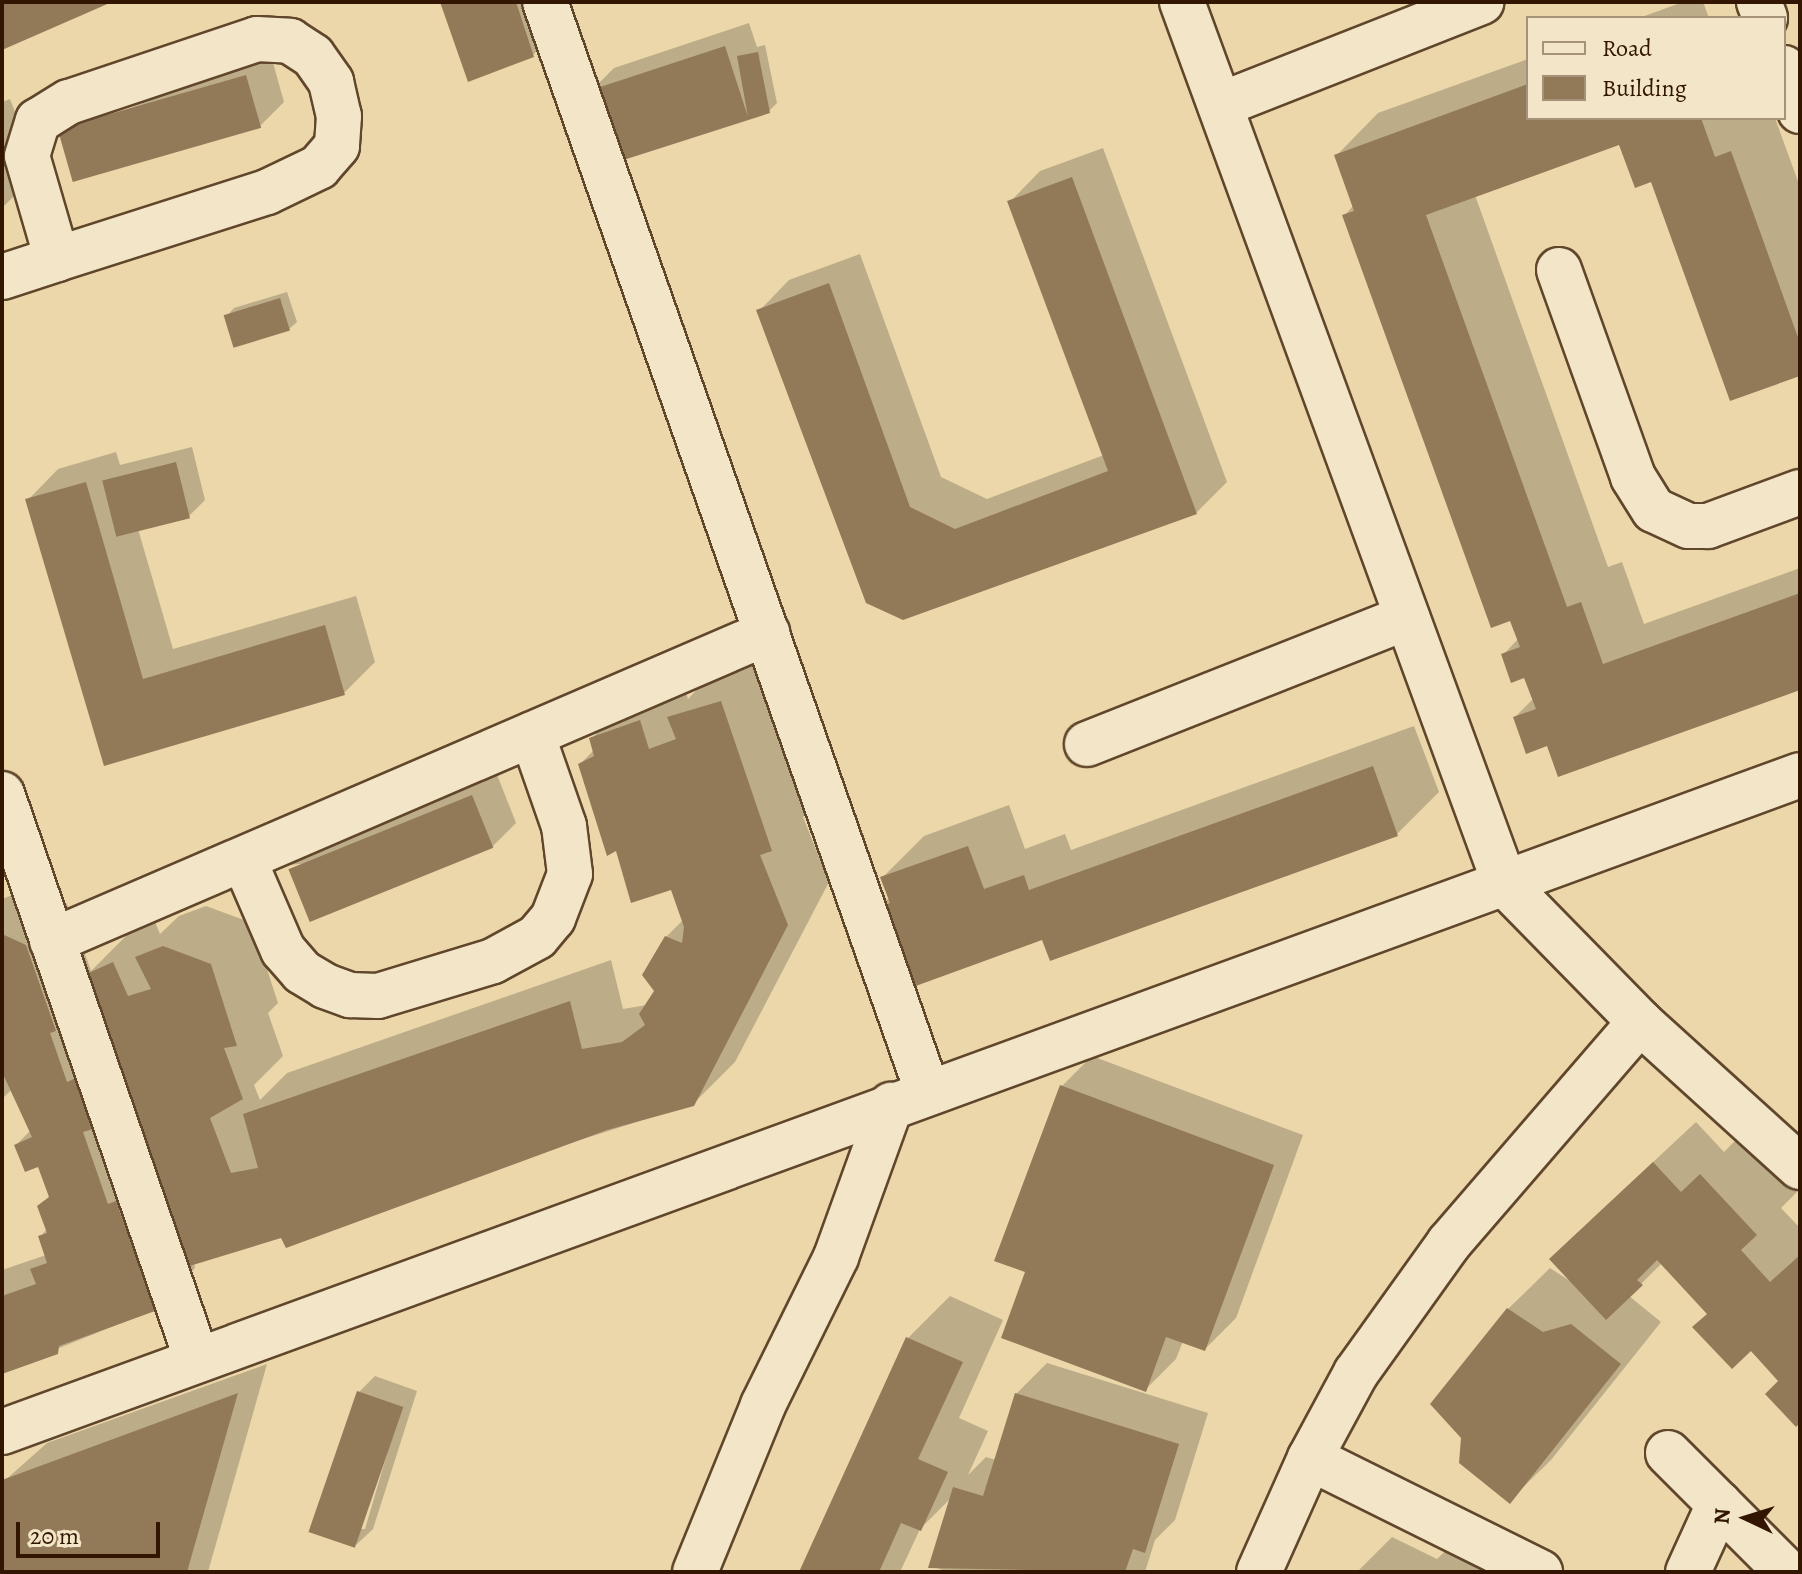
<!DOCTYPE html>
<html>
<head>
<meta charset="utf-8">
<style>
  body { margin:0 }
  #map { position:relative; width:1802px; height:1574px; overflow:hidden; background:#ebd7aa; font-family:Alegreya,serif }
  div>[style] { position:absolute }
  .shadow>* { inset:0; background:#0003 }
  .building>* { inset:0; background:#927a59; transform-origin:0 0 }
  .roads { filter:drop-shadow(2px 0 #60462b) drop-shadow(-2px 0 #60462b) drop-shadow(0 2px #60462b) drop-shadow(0 -2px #60462b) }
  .minor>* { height:44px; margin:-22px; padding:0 22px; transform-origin:22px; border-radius:22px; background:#f2e5c8 }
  span { translate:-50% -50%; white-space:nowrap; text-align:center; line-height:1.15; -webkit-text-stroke:6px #f2e5c8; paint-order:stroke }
  .frame { position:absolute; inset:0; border:4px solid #321601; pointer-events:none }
  .legend { position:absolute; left:1526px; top:16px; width:260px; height:104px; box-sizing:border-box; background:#f2e5c8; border:2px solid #a59278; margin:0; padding:10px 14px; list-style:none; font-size:24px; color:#321601 }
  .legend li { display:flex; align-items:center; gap:16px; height:40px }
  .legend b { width:40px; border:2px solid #a59278 }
  .north { position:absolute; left:1706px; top:1478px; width:80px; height:80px; -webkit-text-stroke:6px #f2e5c8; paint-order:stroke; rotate:274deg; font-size:22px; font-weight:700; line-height:32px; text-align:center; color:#321601 }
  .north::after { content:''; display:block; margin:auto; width:28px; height:36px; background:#321601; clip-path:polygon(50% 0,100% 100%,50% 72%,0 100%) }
  .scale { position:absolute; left:16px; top:1522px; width:144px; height:36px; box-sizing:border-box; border:4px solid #321601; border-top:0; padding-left:10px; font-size:24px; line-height:28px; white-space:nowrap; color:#321601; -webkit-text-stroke:6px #f2e5c8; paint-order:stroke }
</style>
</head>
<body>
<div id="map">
  <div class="shadow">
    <div style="clip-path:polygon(442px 2px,571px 2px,574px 13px,533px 55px)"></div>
    <div style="clip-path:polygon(1683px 2px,1703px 2px,1709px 18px,1639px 18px)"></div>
    <div style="clip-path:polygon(749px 23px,757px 47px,765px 45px,777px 103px,769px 111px,748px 117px,590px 92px,614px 68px)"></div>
    <div style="clip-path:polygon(270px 52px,284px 102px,260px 126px,67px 148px,91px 124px)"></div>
    <div style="clip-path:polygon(1528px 59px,1528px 118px,1775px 118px,1800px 187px,1800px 374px,1620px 142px,1475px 195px,1608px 567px,1622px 562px,1644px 624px,1800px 568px,1800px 688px,1548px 744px,1515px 717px,1534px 698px,1526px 675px,1503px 655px,1519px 638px,1344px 216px,1354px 205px,1337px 155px,1378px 113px)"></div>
    <div style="clip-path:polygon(10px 99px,38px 172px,2px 208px,2px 102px)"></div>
    <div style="clip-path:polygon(1103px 148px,1227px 482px,1196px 513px,903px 618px,759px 311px,789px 280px,860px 254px,941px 477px,987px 499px,1104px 455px,1010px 202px,1040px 171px)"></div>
    <div style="clip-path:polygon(287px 292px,297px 322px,289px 329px,227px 316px,234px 308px)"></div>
    <div style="clip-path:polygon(192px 447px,205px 500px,189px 516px,138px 529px,173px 649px,356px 596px,375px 662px,344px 693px,105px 764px,28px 500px,58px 469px,116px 452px,120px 465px)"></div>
    <div style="clip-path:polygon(762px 661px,812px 807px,803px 817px,829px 882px,735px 1062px,693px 1104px,194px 1263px,195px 1268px,154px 1310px,2px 1371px,2px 1270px,46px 1255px,40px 1237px,47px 1229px,40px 1206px,51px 1195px,39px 1165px,16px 1145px,31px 1130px,14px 1087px,2px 1099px,2px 899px,33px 887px,67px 904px,91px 971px,128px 934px,155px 922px,160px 934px,179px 916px,206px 906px,252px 923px,278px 1003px,268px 1013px,283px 1056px,254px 1085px,260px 1100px,287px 1073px,611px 960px,623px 1009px,647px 1005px,656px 991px,666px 937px,683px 920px,672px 887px,617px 848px,580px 764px,594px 750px,591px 739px,633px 697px,682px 680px,688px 699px,710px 676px)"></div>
    <div style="clip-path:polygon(1414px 726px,1439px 792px,1397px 834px,1044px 938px,877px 909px,890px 897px,883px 877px,924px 836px,1009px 805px,1025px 849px,1065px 834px,1071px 850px)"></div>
    <div style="clip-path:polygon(496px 772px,516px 823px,492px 847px,289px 865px,312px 841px)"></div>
    <div style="clip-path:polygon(1092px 1056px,1303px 1135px,1236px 1318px,1205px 1349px,1183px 1341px,1176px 1359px,1145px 1390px,1028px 1271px,1062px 1086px)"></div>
    <div style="clip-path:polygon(1696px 1122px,1724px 1152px,1742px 1134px,1797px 1192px,1781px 1208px,1800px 1228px,1800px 1420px,1781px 1381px,1662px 1263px,1629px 1296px,1661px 1322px,1551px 1460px,1509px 1501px,1508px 1309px,1550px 1268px,1570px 1281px,1593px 1218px)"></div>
    <div style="clip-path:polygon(950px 1296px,1003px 1320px,959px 1418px,988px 1431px,968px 1475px,986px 1457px,996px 1460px,1016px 1394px,1047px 1363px,1208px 1413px,1175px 1520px,1155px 1540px,1145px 1572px,948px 1572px,931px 1566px,952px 1497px,920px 1529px,900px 1572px,802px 1572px,908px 1338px)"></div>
    <div style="clip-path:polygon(267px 1364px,208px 1572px,2px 1572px,2px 1483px,47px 1443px)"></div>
    <div style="clip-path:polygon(evenodd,375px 1376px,417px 1391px,373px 1529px,356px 1545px,359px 1392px,375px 1376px,404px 1396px,365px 1529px,361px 1529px,404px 1396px)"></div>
    <div style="clip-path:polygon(1392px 1537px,1437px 1559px,1459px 1538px,1509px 1572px,1357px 1572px)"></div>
  </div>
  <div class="building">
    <div style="clip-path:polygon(2px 2px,112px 2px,2px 50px)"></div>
    <div style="clip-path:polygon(440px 2px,516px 2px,534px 57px,468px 82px)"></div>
    <div style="clip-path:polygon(725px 46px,748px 117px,737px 56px,758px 52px,770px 113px,611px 164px,588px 91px)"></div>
    <div style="left:246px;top:75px;width:55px;height:196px;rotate:74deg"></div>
    <div style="clip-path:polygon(1528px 84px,1528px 118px,1701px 118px,1715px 157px,1731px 151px,1800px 343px,1800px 376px,1730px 401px,1651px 182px,1635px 188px,1619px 145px,1426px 215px,1567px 607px,1581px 602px,1603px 664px,1800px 593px,1800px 690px,1558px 777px,1547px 746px,1526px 754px,1513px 717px,1536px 709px,1524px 678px,1511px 683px,1501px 654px,1520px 647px,1510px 621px,1491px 628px,1342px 215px,1354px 211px,1334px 155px)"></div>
    <div style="clip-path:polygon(1072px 177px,1197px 514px,903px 620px,866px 603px,756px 310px,829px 283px,910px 507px,955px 529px,1108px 471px,1007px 201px)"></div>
    <div style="left:280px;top:298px;width:34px;height:59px;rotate:73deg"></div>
    <div style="left:176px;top:462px;width:58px;height:76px;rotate:76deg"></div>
    <div style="clip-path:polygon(86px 482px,143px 679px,325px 625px,345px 695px,104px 766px,25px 499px)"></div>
    <div style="clip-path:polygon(721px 701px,772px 851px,760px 855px,788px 925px,694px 1106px,607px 1130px,286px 1248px,281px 1238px,183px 1268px,84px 975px,113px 962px,128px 996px,151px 989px,135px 957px,163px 946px,211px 964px,237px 1046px,224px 1048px,243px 1099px,210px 1118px,231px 1173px,258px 1168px,243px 1114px,570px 1001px,582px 1049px,622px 1042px,645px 1025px,639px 1014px,654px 991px,642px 975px,665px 936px,682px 943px,684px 927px,671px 890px,631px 903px,616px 851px,607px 856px,578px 764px,594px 756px,589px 738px,640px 720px,649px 749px,676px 739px,667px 717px)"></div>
    <div style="clip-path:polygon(1373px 766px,1398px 836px,1050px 961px,1042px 940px,913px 987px,875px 909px,890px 903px,880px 877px,968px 846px,984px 889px,1024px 875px,1029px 890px)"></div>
    <div style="left:472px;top:795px;width:57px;height:198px;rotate:68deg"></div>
    <div style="clip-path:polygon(2px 934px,26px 945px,56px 1031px,50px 1033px,67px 1082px,76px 1078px,93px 1129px,83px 1132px,108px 1204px,116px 1201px,155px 1311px,59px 1346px,58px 1354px,2px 1374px,2px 1296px,36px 1284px,30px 1269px,47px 1263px,38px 1236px,47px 1233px,37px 1206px,49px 1197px,38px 1167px,25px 1172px,14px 1145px,32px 1137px,2px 1072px)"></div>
    <div style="clip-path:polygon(1060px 1085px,1274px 1165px,1205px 1351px,1166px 1337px,1146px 1392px,1001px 1338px,1025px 1272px,994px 1261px)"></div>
    <div style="clip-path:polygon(1653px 1162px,1681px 1192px,1700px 1174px,1757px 1235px,1741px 1250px,1770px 1282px,1800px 1255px,1800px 1423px,1796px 1427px,1765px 1394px,1778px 1381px,1751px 1351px,1732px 1369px,1692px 1327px,1707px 1314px,1657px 1260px,1637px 1280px,1643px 1285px,1606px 1320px,1549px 1259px)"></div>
    <div style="clip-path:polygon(1507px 1308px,1543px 1332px,1571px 1324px,1621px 1364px,1510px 1504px,1459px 1463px,1461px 1438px,1430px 1404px)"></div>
    <div style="clip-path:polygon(906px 1337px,963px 1362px,918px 1459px,948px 1472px,921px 1531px,901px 1523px,879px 1572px,799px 1572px)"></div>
    <div style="left:357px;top:1391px;width:49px;height:149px;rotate:19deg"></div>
    <div style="clip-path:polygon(238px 1393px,187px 1572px,2px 1572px,2px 1480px)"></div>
    <div style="clip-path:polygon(1015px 1393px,1179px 1444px,1145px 1553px,1133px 1549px,1125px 1572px,928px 1568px,953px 1487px,983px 1496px)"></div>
  </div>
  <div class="roads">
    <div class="minor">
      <div style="left:545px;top:2px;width:1156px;rotate:70.66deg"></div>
      <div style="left:1182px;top:2px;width:939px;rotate:69.89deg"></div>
      <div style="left:1505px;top:884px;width:193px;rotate:45.6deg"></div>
      <div style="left:1640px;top:1022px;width:216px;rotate:42.2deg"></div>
      <div style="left:1759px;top:2px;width:17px;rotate:69deg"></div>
      <div style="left:257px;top:39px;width:33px;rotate:3deg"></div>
      <div style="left:290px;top:41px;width:27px;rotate:33deg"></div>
      <div style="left:313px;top:56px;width:32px;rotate:55deg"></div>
      <div style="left:331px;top:82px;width:35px;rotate:77deg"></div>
      <div style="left:339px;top:116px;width:30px;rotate:94deg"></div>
      <div style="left:337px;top:146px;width:28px;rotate:131deg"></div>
      <div style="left:319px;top:167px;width:58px;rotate:154.3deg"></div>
      <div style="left:267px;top:192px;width:220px;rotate:162.3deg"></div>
      <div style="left:57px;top:259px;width:107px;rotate:-106.2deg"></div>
      <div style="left:27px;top:156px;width:37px;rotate:-73deg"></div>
      <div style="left:38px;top:121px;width:36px;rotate:-32deg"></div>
      <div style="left:69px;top:102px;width:198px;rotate:-18.5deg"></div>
      <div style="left:1784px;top:68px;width:46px;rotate:69.6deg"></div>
      <div style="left:1220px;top:105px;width:281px;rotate:-21.5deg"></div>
      <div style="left:1559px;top:270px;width:220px;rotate:70.3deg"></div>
      <div style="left:1633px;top:477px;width:39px;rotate:58deg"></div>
      <div style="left:1654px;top:510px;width:38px;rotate:25deg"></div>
      <div style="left:1689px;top:526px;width:19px"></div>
      <div style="left:1708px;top:526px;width:98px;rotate:-20.3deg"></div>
      <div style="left:2px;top:277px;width:58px;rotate:-18.1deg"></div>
      <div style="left:1087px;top:744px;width:344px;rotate:-21.6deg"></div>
      <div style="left:2px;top:794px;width:599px;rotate:70.99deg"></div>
      <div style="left:244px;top:860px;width:98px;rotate:66.6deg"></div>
      <div style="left:283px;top:950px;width:29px;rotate:49deg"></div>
      <div style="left:302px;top:972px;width:27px;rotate:31deg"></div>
      <div style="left:325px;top:986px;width:27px;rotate:20deg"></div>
      <div style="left:350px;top:995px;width:28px;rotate:2deg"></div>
      <div style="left:378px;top:996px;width:120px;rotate:-16.9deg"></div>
      <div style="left:493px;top:961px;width:50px;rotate:-28.6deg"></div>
      <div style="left:537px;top:937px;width:25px;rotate:-50deg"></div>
      <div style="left:553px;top:918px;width:47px;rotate:-68.9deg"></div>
      <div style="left:570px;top:874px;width:48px;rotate:-97.1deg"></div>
      <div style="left:564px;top:826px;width:97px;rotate:-109.2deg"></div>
      <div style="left:52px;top:941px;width:779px;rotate:-23.3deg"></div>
      <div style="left:2px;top:1432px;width:1914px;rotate:-20.07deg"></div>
      <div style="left:1668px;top:1453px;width:168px;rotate:45deg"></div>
      <div style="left:1310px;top:1458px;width:257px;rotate:26.4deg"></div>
      <div style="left:695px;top:1572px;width:180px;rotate:-67.8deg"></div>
      <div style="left:763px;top:1405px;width:165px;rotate:-63.7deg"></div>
      <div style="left:836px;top:1257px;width:162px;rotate:-70.1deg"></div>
      <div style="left:1259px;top:1572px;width:125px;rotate:-65.9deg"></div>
      <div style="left:1310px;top:1458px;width:97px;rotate:-61.6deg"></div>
      <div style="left:1356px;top:1373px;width:160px;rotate:-54.4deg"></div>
      <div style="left:1449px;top:1243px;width:292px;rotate:-49.2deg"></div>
      <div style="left:1688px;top:1572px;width:75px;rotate:-65.5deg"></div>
    </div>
  </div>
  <div class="frame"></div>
  <ul class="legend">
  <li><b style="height:10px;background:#f2e5c8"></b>Road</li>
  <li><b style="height:22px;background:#927a59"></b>Building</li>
  </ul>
  <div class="north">N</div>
  <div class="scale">20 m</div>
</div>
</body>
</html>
